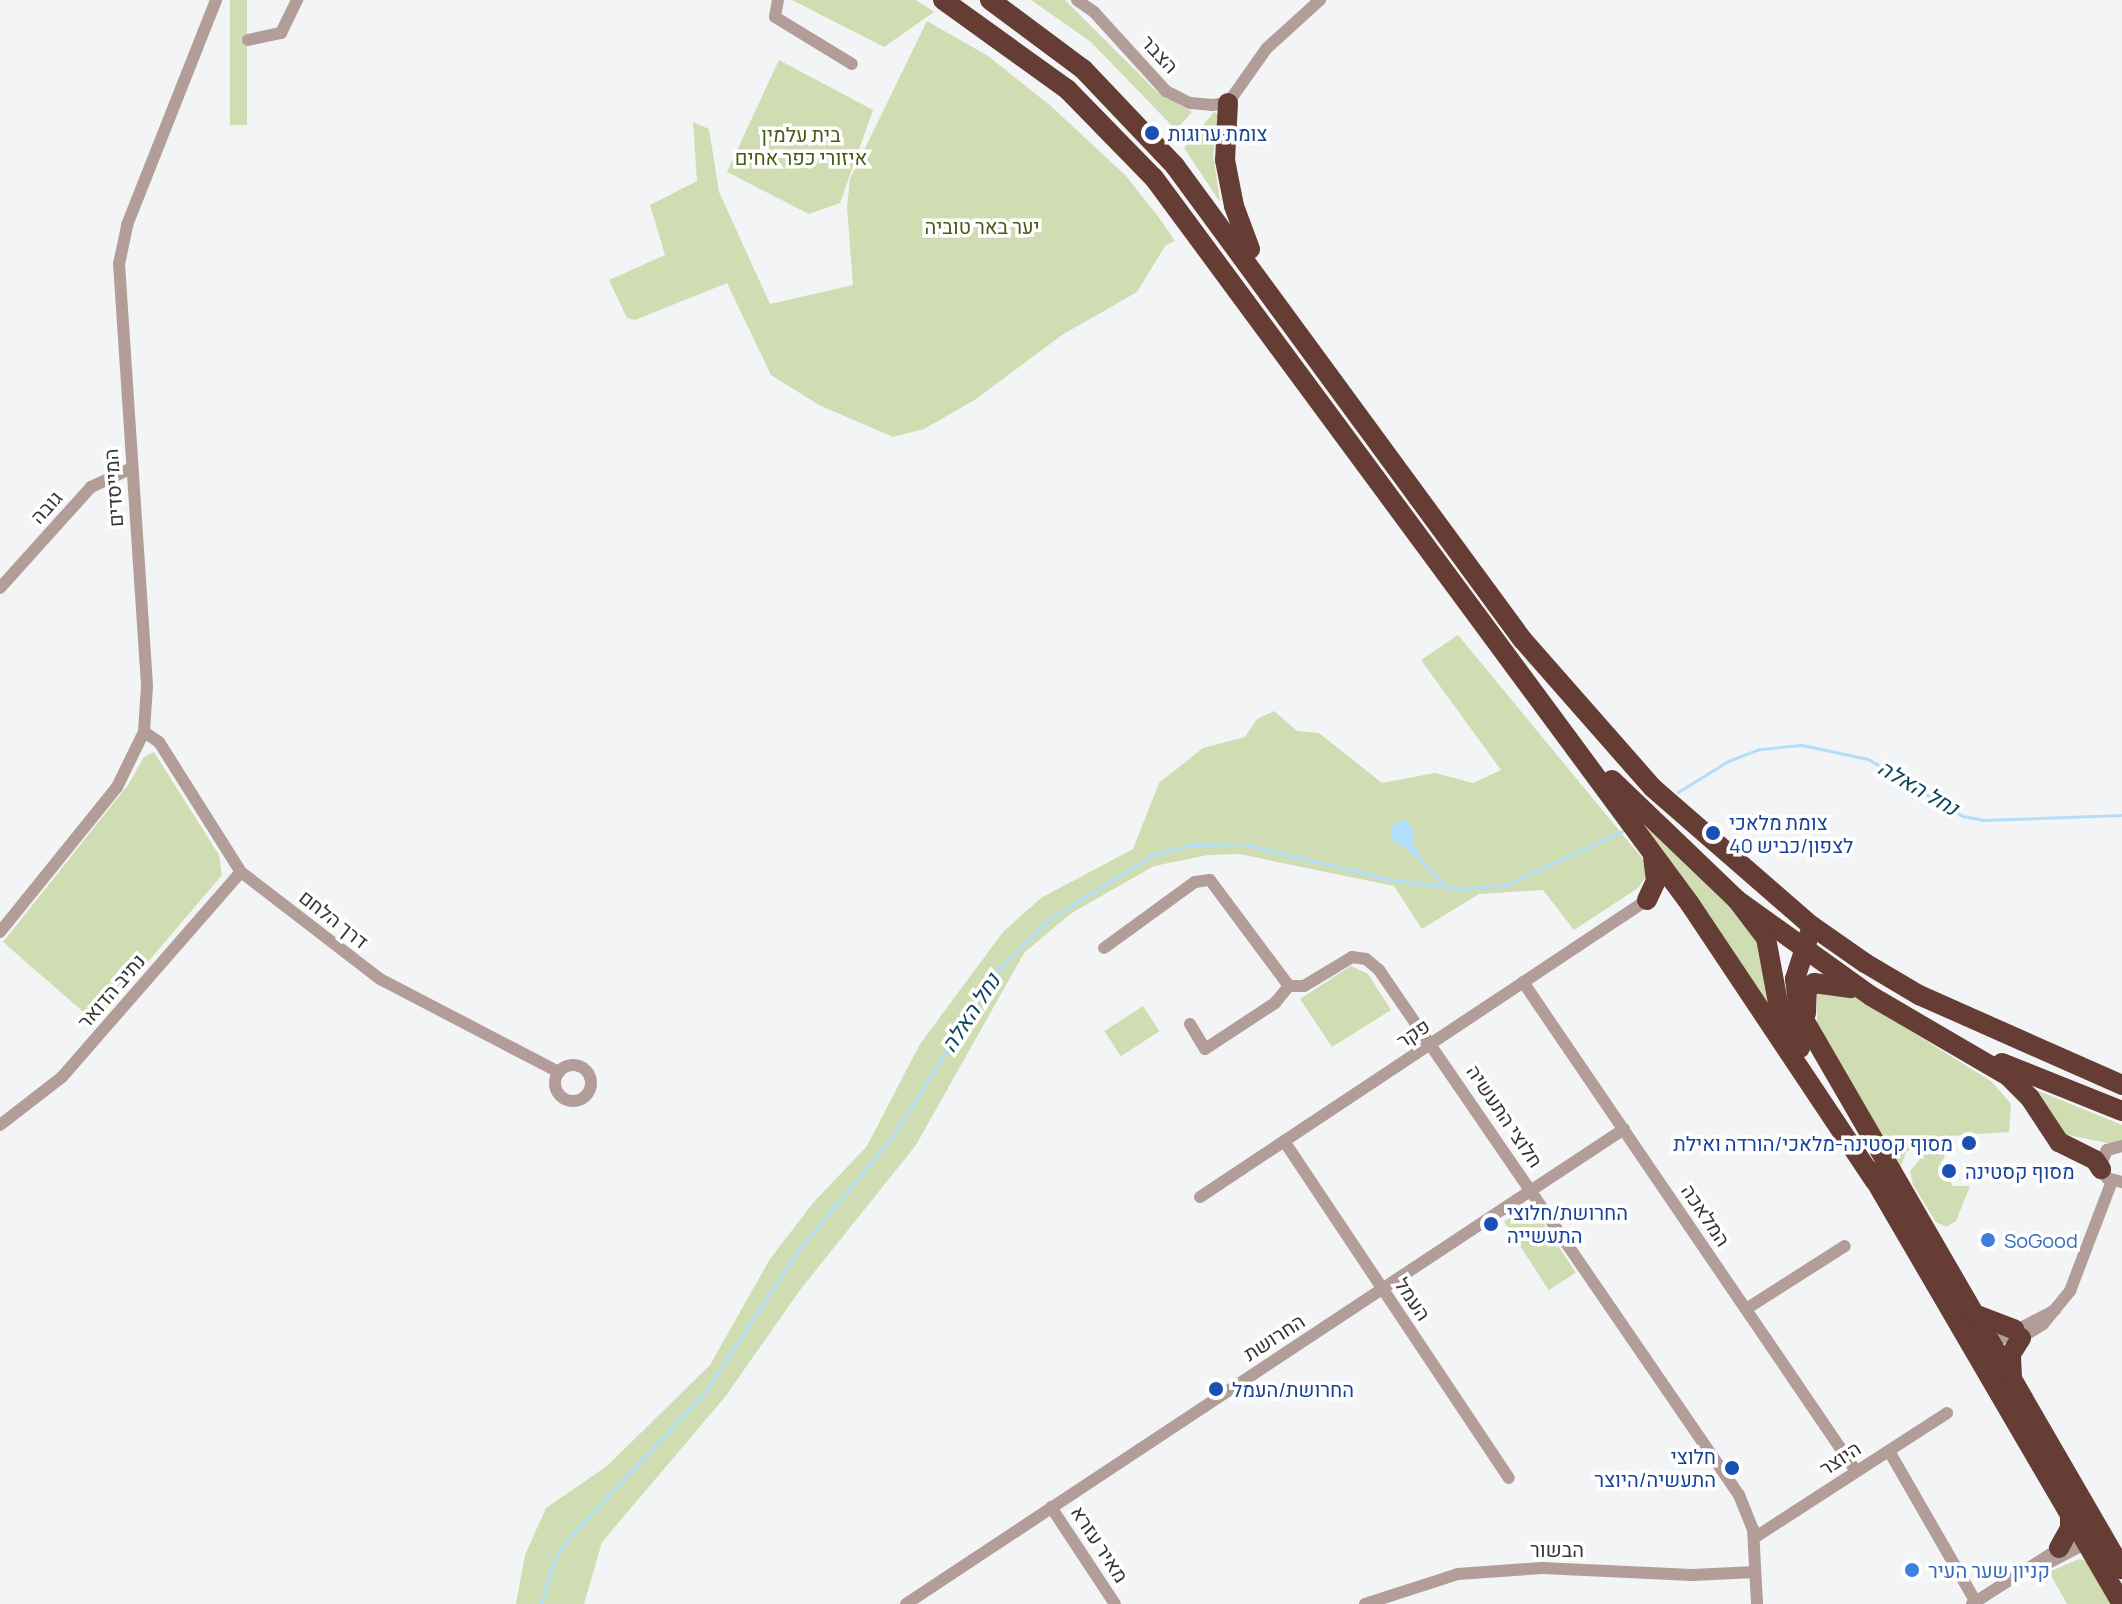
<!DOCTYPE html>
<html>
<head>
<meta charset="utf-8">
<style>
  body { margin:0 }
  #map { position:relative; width:2122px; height:1604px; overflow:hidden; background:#f3f4f6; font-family:Manrope,Heebo,sans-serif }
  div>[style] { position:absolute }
  .green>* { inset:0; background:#d0dcb1; transform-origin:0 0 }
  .water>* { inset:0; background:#b2def9 }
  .stream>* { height:3px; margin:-1.5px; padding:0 1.5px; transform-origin:1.5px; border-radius:1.5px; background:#b2def9 }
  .minor>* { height:12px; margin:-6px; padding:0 6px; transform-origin:6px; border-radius:6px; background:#b39d98 }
  .minor>.ring { margin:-6px; padding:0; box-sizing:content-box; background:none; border:12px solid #b39d98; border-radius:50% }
  .highway>* { height:20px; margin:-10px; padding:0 10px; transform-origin:10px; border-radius:10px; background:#653d34 }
  .dots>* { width:22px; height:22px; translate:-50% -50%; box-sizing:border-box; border:4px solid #fff; border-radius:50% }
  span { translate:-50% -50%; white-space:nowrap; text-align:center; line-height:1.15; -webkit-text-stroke:7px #fff; paint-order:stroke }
  .street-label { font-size:20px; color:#353536 }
  .transit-label { font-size:20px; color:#164399 }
  .left { translate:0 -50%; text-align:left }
  .right { translate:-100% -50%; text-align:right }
  .park-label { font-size:20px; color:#4c5816 }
  .shop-label { font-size:20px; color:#366cbe }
  .water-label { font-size:22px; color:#0d445f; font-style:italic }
</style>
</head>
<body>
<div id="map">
  <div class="green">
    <div style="left:230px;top:0;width:17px;height:125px"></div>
    <div style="clip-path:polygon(792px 0,916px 0,934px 12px,884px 47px)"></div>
    <div style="clip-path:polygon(1031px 0,1065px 0,1156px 91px,1192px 112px,1176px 130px,1091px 42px)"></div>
    <div style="clip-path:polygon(927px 21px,988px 56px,1052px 107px,1125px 175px,1157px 215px,1175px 241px,1165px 246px,1137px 292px,1062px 335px,976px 399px,924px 429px,893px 437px,819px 405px,771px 375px,727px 283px,635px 320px,627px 318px,609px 280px,665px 255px,650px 205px,697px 181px,693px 122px,709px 129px,719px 192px,770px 304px,853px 285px,847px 208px,850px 179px)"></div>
    <div style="clip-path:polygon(779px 60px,873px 110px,840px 203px,809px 214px,727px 172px)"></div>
    <div style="clip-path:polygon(1214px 112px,1219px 115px,1213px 154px,1220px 202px,1184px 148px)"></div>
    <div style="clip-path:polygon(1458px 635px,1646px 863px,1646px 876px,1638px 888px,1574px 930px,1543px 890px,1479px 894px,1422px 929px,1394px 886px,1239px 854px,1208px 855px,1154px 866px,1070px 914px,1024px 953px,916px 1145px,800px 1290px,725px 1397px,602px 1542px,584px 1604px,516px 1604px,525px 1555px,546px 1508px,607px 1466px,710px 1365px,770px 1259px,813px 1203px,867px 1146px,920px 1044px,1003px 932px,1041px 898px,1133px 849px,1159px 783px,1203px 748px,1245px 737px,1257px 719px,1274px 711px,1297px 731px,1319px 733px,1382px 783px,1435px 773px,1473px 783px,1501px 770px,1421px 660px)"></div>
    <div style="clip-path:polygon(154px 752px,219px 855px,222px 875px,96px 1023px,3px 942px,128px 785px,144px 757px)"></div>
    <div style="clip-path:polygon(1631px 804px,1753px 925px,1797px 1048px,1626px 810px)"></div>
    <div style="clip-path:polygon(1351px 966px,1368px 974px,1391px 1010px,1332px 1047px,1300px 999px)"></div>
    <div style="clip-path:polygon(1817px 990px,1855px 996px,1992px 1082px,2011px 1104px,2009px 1132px,1934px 1137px,1906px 1152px,1900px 1169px,1817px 1023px)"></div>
    <div style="left:1143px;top:1006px;width:30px;height:46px;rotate:57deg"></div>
    <div style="clip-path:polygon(2029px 1087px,2122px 1125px,2122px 1146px,2059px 1133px)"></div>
    <div style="clip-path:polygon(1947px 1151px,1941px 1163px,1953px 1186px,1970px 1186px,1956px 1221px,1946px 1227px,1936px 1222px,1913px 1185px,1910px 1171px,1926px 1152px)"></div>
    <div style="left:1531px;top:1204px;width:82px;height:32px;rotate:57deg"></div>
    <div style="clip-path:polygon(2079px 1559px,2090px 1562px,2113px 1604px,2067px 1604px,2049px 1572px)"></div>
  </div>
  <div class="water">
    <div style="clip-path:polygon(1404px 819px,1414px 829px,1413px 848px,1417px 846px,1420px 860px,1392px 839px,1391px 826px)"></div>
  </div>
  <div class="stream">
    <div style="left:1678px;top:792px;width:59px;rotate:-31.8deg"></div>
    <div style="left:1728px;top:761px;width:34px;rotate:-21deg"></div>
    <div style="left:1760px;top:749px;width:42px;rotate:-5.4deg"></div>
    <div style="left:1802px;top:745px;width:67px;rotate:12deg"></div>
    <div style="left:1868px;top:759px;width:111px;rotate:31deg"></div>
    <div style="left:1963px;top:816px;width:20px;rotate:11deg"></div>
    <div style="left:1983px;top:820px;width:139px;rotate:-2.1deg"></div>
    <div style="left:1420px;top:859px;width:37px;rotate:47deg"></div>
    <div style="left:541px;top:1604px;width:45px;rotate:-73.2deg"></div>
    <div style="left:554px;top:1561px;width:25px;rotate:-58deg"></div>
    <div style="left:567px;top:1540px;width:202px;rotate:-47deg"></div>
    <div style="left:705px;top:1392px;width:168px;rotate:-56.7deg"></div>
    <div style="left:797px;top:1252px;width:149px;rotate:-50.4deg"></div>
    <div style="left:892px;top:1137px;width:196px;rotate:-57.7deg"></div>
    <div style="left:997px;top:971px;width:72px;rotate:-45deg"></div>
    <div style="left:1048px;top:920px;width:126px;rotate:-31.7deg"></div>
    <div style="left:1155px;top:854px;width:37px;rotate:-14deg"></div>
    <div style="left:1191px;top:845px;width:53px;rotate:-1.1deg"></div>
    <div style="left:1244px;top:844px;width:152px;rotate:13.7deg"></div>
    <div style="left:1392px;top:880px;width:75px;rotate:6.9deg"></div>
    <div style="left:1466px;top:889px;width:40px;rotate:-5.7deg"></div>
    <div style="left:1506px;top:885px;width:130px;rotate:-25deg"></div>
  </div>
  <div class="minor">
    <div style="left:778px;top:0;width:17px;rotate:100deg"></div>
    <div style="left:775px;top:17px;width:90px;rotate:31.4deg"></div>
    <div style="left:1077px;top:0;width:21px;rotate:35deg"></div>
    <div style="left:1094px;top:12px;width:107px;rotate:47.7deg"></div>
    <div style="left:1166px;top:91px;width:27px;rotate:27deg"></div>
    <div style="left:1190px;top:103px;width:23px;rotate:5deg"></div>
    <div style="left:1213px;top:105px;width:15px;rotate:-8deg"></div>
    <div style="left:1228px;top:103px;width:67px;rotate:-54.7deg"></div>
    <div style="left:1267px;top:48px;width:72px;rotate:-42.2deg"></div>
    <div style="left:248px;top:40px;width:34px;rotate:-12deg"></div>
    <div style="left:281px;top:33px;width:37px;rotate:-64deg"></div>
    <div style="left:0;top:588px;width:136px;rotate:-48deg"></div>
    <div style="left:91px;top:487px;width:45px;rotate:-24.9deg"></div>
    <div style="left:144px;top:732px;width:18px;rotate:34deg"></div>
    <div style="left:159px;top:742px;width:154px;rotate:57.8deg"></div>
    <div style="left:241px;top:872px;width:175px;rotate:37.6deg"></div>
    <div style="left:380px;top:979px;width:202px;rotate:27.5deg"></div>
    <div style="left:0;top:932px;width:186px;rotate:-51.1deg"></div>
    <div style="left:117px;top:787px;width:61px;rotate:-63.9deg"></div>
    <div style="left:144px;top:732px;width:47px;rotate:-86.3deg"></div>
    <div style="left:147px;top:685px;width:422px;rotate:-93.8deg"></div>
    <div style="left:119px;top:264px;width:40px;rotate:-78deg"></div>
    <div style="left:127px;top:225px;width:242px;rotate:-68.4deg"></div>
    <div style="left:1104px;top:948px;width:112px;rotate:-36deg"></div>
    <div style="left:1195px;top:882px;width:15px;rotate:-8deg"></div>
    <div style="left:1210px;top:880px;width:132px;rotate:53.3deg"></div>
    <div style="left:1289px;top:986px;width:15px"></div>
    <div style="left:1304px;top:986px;width:56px;rotate:-31.1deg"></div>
    <div style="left:1352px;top:957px;width:14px;rotate:8deg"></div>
    <div style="left:1366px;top:959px;width:17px;rotate:40deg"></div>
    <div style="left:1379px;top:970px;width:637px;rotate:55.56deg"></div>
    <div style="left:1739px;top:1495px;width:37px;rotate:68deg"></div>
    <div style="left:1753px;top:1529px;width:75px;rotate:86.9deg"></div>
    <div style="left:1523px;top:982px;width:592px;rotate:55.75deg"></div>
    <div style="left:1190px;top:1024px;width:29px;rotate:59deg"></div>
    <div style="left:1205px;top:1049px;width:84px;rotate:-33.3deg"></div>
    <div style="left:1275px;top:1003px;width:22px;rotate:-51deg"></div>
    <div class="ring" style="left:555px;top:1065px;width:24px;height:24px"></div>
    <div style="left:0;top:1125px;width:78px;rotate:-37.7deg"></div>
    <div style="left:62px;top:1077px;width:272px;rotate:-48.9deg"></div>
    <div style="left:1284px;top:1141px;width:405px;rotate:56.3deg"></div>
    <div style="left:2122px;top:1146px;width:16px;rotate:165deg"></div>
    <div style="left:2107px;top:1150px;width:15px;rotate:113deg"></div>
    <div style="left:2101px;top:1164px;width:15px;rotate:67deg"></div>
    <div style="left:2107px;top:1178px;width:16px;rotate:15deg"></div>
    <div style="left:1200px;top:1197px;width:537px;rotate:-33.6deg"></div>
    <div style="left:1746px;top:1309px;width:117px;rotate:-32.5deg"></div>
    <div style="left:2016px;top:1341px;width:32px;rotate:-32deg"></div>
    <div style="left:2043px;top:1324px;width:43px;rotate:-50.7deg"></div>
    <div style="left:2070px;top:1291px;width:118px;rotate:-69.1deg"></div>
    <div style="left:1987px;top:1346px;width:77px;rotate:-27.9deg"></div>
    <div style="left:1889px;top:1451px;width:174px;rotate:60.1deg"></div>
    <div style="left:1051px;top:1507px;width:116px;rotate:56.6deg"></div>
    <div style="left:1754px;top:1538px;width:230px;rotate:-32.9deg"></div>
    <div style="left:2039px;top:1568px;width:58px;rotate:-27.9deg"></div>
    <div style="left:906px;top:1604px;width:861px;rotate:-33.49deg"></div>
    <div style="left:1365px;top:1604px;width:98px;rotate:-17.9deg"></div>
    <div style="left:1458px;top:1574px;width:84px;rotate:-4.1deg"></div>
    <div style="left:1542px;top:1568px;width:150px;rotate:2.7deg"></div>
    <div style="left:1692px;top:1575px;width:63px;rotate:-2.7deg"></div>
    <div style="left:1972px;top:1604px;width:108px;rotate:-32.5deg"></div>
  </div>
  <div class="highway">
    <div style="left:943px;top:0;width:153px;rotate:35.7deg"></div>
    <div style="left:1067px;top:89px;width:124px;rotate:45.7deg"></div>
    <div style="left:1154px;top:178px;width:902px;rotate:53.56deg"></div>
    <div style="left:1690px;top:904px;width:333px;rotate:56.3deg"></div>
    <div style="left:990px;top:0;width:116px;rotate:36.6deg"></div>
    <div style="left:1083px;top:69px;width:134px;rotate:46.5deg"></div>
    <div style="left:1175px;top:166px;width:587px;rotate:53.74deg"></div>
    <div style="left:1522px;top:639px;width:198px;rotate:48.7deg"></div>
    <div style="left:1653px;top:788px;width:211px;rotate:41deg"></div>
    <div style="left:1812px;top:926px;width:65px;rotate:34.9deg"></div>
    <div style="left:1865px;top:963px;width:63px;rotate:30.7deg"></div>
    <div style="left:1919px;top:995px;width:222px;rotate:23.9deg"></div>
    <div style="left:1228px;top:103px;width:57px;rotate:93deg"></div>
    <div style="left:1225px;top:160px;width:47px;rotate:78.9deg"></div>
    <div style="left:1234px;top:206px;width:46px;rotate:69.6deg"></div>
    <div style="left:1612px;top:780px;width:173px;rotate:43.8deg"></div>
    <div style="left:1737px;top:900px;width:165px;rotate:35.6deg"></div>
    <div style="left:1871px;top:996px;width:159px;rotate:30.3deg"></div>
    <div style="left:2008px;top:1076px;width:31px;rotate:45deg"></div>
    <div style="left:2030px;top:1098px;width:53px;rotate:56.6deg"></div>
    <div style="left:2059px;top:1142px;width:40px;rotate:26.6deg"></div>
    <div style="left:2095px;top:1160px;width:11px;rotate:56deg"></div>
    <div style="left:1647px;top:900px;width:21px;rotate:-65deg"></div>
    <div style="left:1656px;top:881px;width:24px;rotate:-97deg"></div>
    <div style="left:1737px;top:900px;width:48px;rotate:52.7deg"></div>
    <div style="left:1766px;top:938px;width:66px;rotate:79.5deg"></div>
    <div style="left:1778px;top:1003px;width:50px;rotate:63.9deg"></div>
    <div style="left:1812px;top:926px;width:56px;rotate:107.8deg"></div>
    <div style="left:1795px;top:979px;width:32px;rotate:83deg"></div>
    <div style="left:1799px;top:1011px;width:645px;rotate:59.94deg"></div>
    <div style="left:1806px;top:1013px;width:23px;rotate:-88deg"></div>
    <div style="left:1807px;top:990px;width:10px;rotate:-45deg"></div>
    <div style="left:1814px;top:983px;width:37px;rotate:8deg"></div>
    <div style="left:2002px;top:1063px;width:129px;rotate:21.8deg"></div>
    <div style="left:1869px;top:1170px;width:502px;rotate:59.76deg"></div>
    <div style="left:1977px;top:1315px;width:40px;rotate:21deg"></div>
    <div style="left:2012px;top:1376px;width:22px;rotate:-93deg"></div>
    <div style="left:2011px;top:1354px;width:19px;rotate:-58deg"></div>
    <div style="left:2059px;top:1548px;width:23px;rotate:-61deg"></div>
    <div style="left:2070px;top:1528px;width:18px;rotate:-90deg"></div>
  </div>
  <div class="dots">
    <div style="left:1152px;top:133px;background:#1a4fb4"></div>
    <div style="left:1713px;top:833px;background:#1a4fb4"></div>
    <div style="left:1969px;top:1143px;background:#1a4fb4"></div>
    <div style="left:1949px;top:1171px;background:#1a4fb4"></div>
    <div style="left:1491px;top:1224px;background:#1a4fb4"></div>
    <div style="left:1988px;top:1240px;background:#3f7fe0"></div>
    <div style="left:1216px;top:1389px;background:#1a4fb4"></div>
    <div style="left:1732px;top:1468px;background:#1a4fb4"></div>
    <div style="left:1912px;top:1570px;background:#3f7fe0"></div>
  </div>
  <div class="street-label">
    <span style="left:1160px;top:54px;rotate:47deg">הצבר</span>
    <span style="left:113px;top:488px;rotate:-94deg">המייסדים</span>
    <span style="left:46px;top:507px;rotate:-48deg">גובה</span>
    <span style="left:334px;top:919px;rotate:38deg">דרך הלחם</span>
    <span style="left:111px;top:991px;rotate:-49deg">נתיב הדואר</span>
    <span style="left:1413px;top:1033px;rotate:-34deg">פקר</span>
    <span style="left:1505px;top:1116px;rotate:56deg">חלוצי התעשיה</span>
    <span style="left:1706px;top:1215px;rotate:56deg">המלאכה</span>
    <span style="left:1413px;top:1299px;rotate:56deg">העמל</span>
    <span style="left:1274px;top:1337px;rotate:-33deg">החרושת</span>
    <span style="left:1840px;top:1458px;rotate:-33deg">היוצר</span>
    <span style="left:1100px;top:1544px;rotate:57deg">מאיר עזרא</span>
    <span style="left:1557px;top:1549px">הבשור</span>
  </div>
  <div class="transit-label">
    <span class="left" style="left:1168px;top:133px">צומת ערוגות</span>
    <span class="left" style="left:1729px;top:834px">צומת מלאכי<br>לצפון/כביש 40</span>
    <span class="right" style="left:1953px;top:1143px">מסוף קסטינה-מלאכי/הורדה ואילת</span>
    <span class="left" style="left:1965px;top:1171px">מסוף קסטינה</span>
    <span class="left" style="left:1507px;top:1224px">החרושת/חלוצי<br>התעשייה</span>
    <span class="left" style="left:1232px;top:1389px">החרושת/העמל</span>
    <span class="right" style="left:1716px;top:1468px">חלוצי<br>התעשיה/היוצר</span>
  </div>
  <div class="park-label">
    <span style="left:801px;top:146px">בית עלמין<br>איזורי כפר אחים</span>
    <span style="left:982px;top:226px">יער באר טוביה</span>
  </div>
  <div class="shop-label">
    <span class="left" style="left:2004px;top:1240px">SoGood</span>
    <span class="left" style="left:1928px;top:1570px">קניון שער העיר</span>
  </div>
  <div class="water-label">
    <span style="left:1918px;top:788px;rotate:30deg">נחל האלה</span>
    <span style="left:971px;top:1013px;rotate:-57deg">נחל האלה</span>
  </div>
</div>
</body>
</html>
